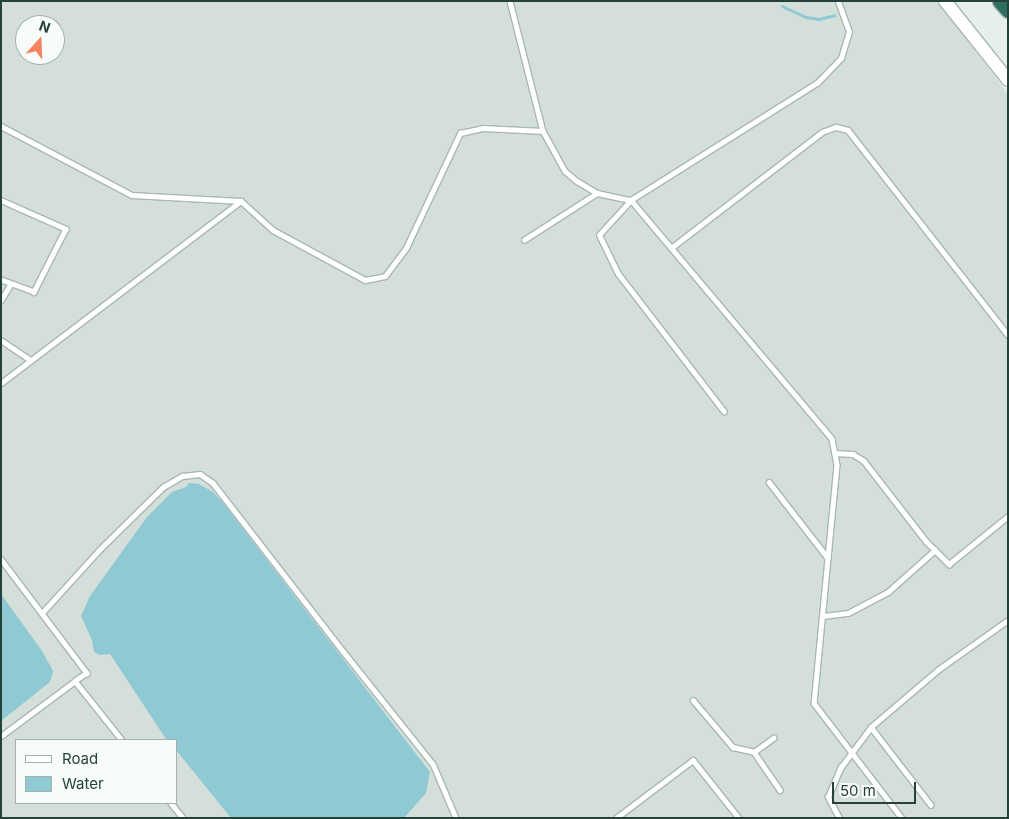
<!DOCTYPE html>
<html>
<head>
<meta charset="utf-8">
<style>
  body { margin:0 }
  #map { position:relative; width:1009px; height:819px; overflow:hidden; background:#e6efeb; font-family:Inter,sans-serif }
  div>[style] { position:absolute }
  .built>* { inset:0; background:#d4dfda }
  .water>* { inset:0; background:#8ec9d4 }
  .stream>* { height:3px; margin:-1.5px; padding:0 1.5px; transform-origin:1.5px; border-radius:1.5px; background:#8ec9d4 }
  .roads { filter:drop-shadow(1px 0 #a8b8b2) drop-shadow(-1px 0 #a8b8b2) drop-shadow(0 1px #a8b8b2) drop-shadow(0 -1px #a8b8b2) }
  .lane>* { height:4.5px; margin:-2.25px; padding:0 2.25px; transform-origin:2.25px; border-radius:2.25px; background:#fff }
  .secondary>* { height:12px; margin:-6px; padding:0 6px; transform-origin:6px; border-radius:6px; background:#fff }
  .highway>* { height:15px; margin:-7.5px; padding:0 7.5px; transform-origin:7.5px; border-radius:7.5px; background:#2f6f62 }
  span { translate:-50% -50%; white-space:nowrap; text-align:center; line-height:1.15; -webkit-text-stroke:5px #f7fbf9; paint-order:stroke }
  .frame { position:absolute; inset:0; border:2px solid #24423a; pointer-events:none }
  .legend { position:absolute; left:15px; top:739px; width:162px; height:65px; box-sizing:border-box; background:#f7fbf9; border:1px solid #a3b1ad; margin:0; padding:6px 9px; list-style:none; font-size:15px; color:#24423a }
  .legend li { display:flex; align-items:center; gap:10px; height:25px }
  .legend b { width:25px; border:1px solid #a3b1ad }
  .north { position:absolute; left:15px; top:15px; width:50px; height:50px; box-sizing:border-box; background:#f7fbf9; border:1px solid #a3b1ad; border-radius:50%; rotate:20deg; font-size:14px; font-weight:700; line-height:20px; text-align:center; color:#24423a }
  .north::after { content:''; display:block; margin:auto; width:18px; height:22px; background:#f4845f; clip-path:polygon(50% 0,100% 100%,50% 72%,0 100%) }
  .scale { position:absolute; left:832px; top:782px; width:84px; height:22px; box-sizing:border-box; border:2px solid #24423a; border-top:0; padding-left:6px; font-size:15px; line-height:18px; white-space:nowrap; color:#24423a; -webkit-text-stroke:4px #f7fbf9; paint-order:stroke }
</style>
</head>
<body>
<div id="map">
  <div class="built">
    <div style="clip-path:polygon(evenodd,1px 1px,937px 1px,1008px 94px,1008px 818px,1px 818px,1px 1px,25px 25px,55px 25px,55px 55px,25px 55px,25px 25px,1px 1px,16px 740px,176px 740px,176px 803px,16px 803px,16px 740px)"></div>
  </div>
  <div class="water">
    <div style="clip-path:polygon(189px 483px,199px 484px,213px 492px,223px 503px,430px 772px,426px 793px,404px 818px,231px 818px,176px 750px,176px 740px,166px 739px,110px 654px,100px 655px,94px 652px,92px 640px,81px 616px,90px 596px,147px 517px,172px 492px,186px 487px)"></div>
    <div style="clip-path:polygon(1px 594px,42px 651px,53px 671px,50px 682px,1px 721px)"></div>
  </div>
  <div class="stream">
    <div style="left:782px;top:6px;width:26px;rotate:25deg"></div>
    <div style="left:806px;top:17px;width:12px;rotate:9deg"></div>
    <div style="left:818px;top:19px;width:17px;rotate:-13deg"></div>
  </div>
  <div class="roads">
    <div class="lane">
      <div style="left:510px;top:1px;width:134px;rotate:75.8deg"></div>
      <div style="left:1px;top:126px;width:148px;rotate:27.8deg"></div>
      <div style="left:132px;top:195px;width:109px;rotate:3.2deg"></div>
      <div style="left:241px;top:201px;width:43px;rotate:42.2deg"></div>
      <div style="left:273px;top:230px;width:105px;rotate:28.5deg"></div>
      <div style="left:365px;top:280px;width:20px;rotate:-11deg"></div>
      <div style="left:385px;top:276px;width:35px;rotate:-53deg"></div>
      <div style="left:406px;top:248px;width:127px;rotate:-64.8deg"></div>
      <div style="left:460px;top:133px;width:24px;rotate:-12deg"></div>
      <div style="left:483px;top:128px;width:60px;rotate:2.9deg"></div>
      <div style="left:543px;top:131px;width:46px;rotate:61.2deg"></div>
      <div style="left:565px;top:171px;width:16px;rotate:40deg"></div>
      <div style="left:577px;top:181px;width:23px;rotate:31deg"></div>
      <div style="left:597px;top:193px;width:35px;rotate:12deg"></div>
      <div style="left:631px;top:200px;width:312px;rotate:49.9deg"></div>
      <div style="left:832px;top:439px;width:26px;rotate:79deg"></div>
      <div style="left:837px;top:465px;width:239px;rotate:95.5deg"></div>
      <div style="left:814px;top:703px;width:145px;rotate:52.6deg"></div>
      <div style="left:1px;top:200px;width:71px;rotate:24deg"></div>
      <div style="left:66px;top:229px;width:71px;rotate:116.9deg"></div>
      <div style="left:34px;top:292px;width:35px;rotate:-160deg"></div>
      <div style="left:524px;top:240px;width:87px;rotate:-32.8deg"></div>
      <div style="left:671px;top:248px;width:190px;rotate:-37.5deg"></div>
      <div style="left:822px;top:132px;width:15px;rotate:-20deg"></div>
      <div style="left:836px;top:127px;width:12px;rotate:14deg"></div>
      <div style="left:848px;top:130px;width:260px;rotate:52deg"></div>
      <div style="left:1px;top:300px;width:17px;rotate:-59deg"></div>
      <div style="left:1px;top:340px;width:36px;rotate:34deg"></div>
      <div style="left:1px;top:383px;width:301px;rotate:-37.2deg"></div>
      <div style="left:724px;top:412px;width:174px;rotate:-127.5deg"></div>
      <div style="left:618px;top:274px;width:43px;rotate:-116deg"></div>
      <div style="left:599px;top:235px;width:47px;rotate:-47.6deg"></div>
      <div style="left:631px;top:200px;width:220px;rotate:-32.2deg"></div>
      <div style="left:817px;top:83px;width:35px;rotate:-46deg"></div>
      <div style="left:841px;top:58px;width:27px;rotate:-73deg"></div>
      <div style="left:849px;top:32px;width:33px;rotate:-110deg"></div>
      <div style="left:835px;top:453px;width:18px;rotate:3deg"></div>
      <div style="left:853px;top:454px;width:13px;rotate:32deg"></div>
      <div style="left:864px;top:461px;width:101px;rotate:52.2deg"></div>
      <div style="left:926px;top:541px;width:33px;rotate:45deg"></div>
      <div style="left:949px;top:564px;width:76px;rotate:-39.1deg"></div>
      <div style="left:769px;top:482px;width:96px;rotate:52.2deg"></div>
      <div style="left:1px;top:559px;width:143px;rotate:53deg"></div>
      <div style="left:87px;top:673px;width:14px;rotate:146deg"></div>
      <div style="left:75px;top:681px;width:75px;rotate:51.5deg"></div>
      <div style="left:42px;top:613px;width:86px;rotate:-47.8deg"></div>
      <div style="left:100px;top:549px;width:88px;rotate:-44.5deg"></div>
      <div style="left:163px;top:487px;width:22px;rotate:-30deg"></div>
      <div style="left:182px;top:476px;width:18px;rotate:-6deg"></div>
      <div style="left:200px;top:474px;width:16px;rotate:35deg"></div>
      <div style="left:213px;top:483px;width:212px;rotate:52.3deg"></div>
      <div style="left:343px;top:651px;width:144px;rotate:51.5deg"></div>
      <div style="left:433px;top:764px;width:59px;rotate:66.9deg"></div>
      <div style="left:823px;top:616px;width:25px;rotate:-7deg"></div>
      <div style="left:848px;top:613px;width:45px;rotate:-27.7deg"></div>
      <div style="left:888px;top:592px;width:63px;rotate:-41.8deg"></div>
      <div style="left:693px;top:700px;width:62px;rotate:49.6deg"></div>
      <div style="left:733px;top:747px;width:22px;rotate:13deg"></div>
      <div style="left:754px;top:752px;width:46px;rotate:55.6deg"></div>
      <div style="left:871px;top:727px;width:98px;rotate:52.4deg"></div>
      <div style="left:1px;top:736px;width:92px;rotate:-36.6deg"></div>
      <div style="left:754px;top:752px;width:24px;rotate:-36deg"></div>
      <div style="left:171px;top:803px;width:19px;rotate:51deg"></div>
      <div style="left:616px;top:818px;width:96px;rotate:-37deg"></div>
      <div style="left:693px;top:760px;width:74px;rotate:51.6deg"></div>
      <div style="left:839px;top:818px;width:24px;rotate:-118deg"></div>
      <div style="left:828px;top:797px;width:33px;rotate:-67deg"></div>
      <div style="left:841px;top:767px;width:50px;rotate:-53.1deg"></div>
      <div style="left:871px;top:727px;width:89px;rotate:-40.5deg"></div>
      <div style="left:939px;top:669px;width:85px;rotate:-35.4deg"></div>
    </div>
    <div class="secondary">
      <div style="left:945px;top:1px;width:101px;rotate:51.4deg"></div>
    </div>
    <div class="highway">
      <div style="left:1000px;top:1px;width:12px;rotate:48deg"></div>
    </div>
  </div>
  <div class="frame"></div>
  <ul class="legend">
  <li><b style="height:6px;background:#fff"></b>Road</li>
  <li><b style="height:14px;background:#8ec9d4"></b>Water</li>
  </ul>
  <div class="north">N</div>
  <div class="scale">50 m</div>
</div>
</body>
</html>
